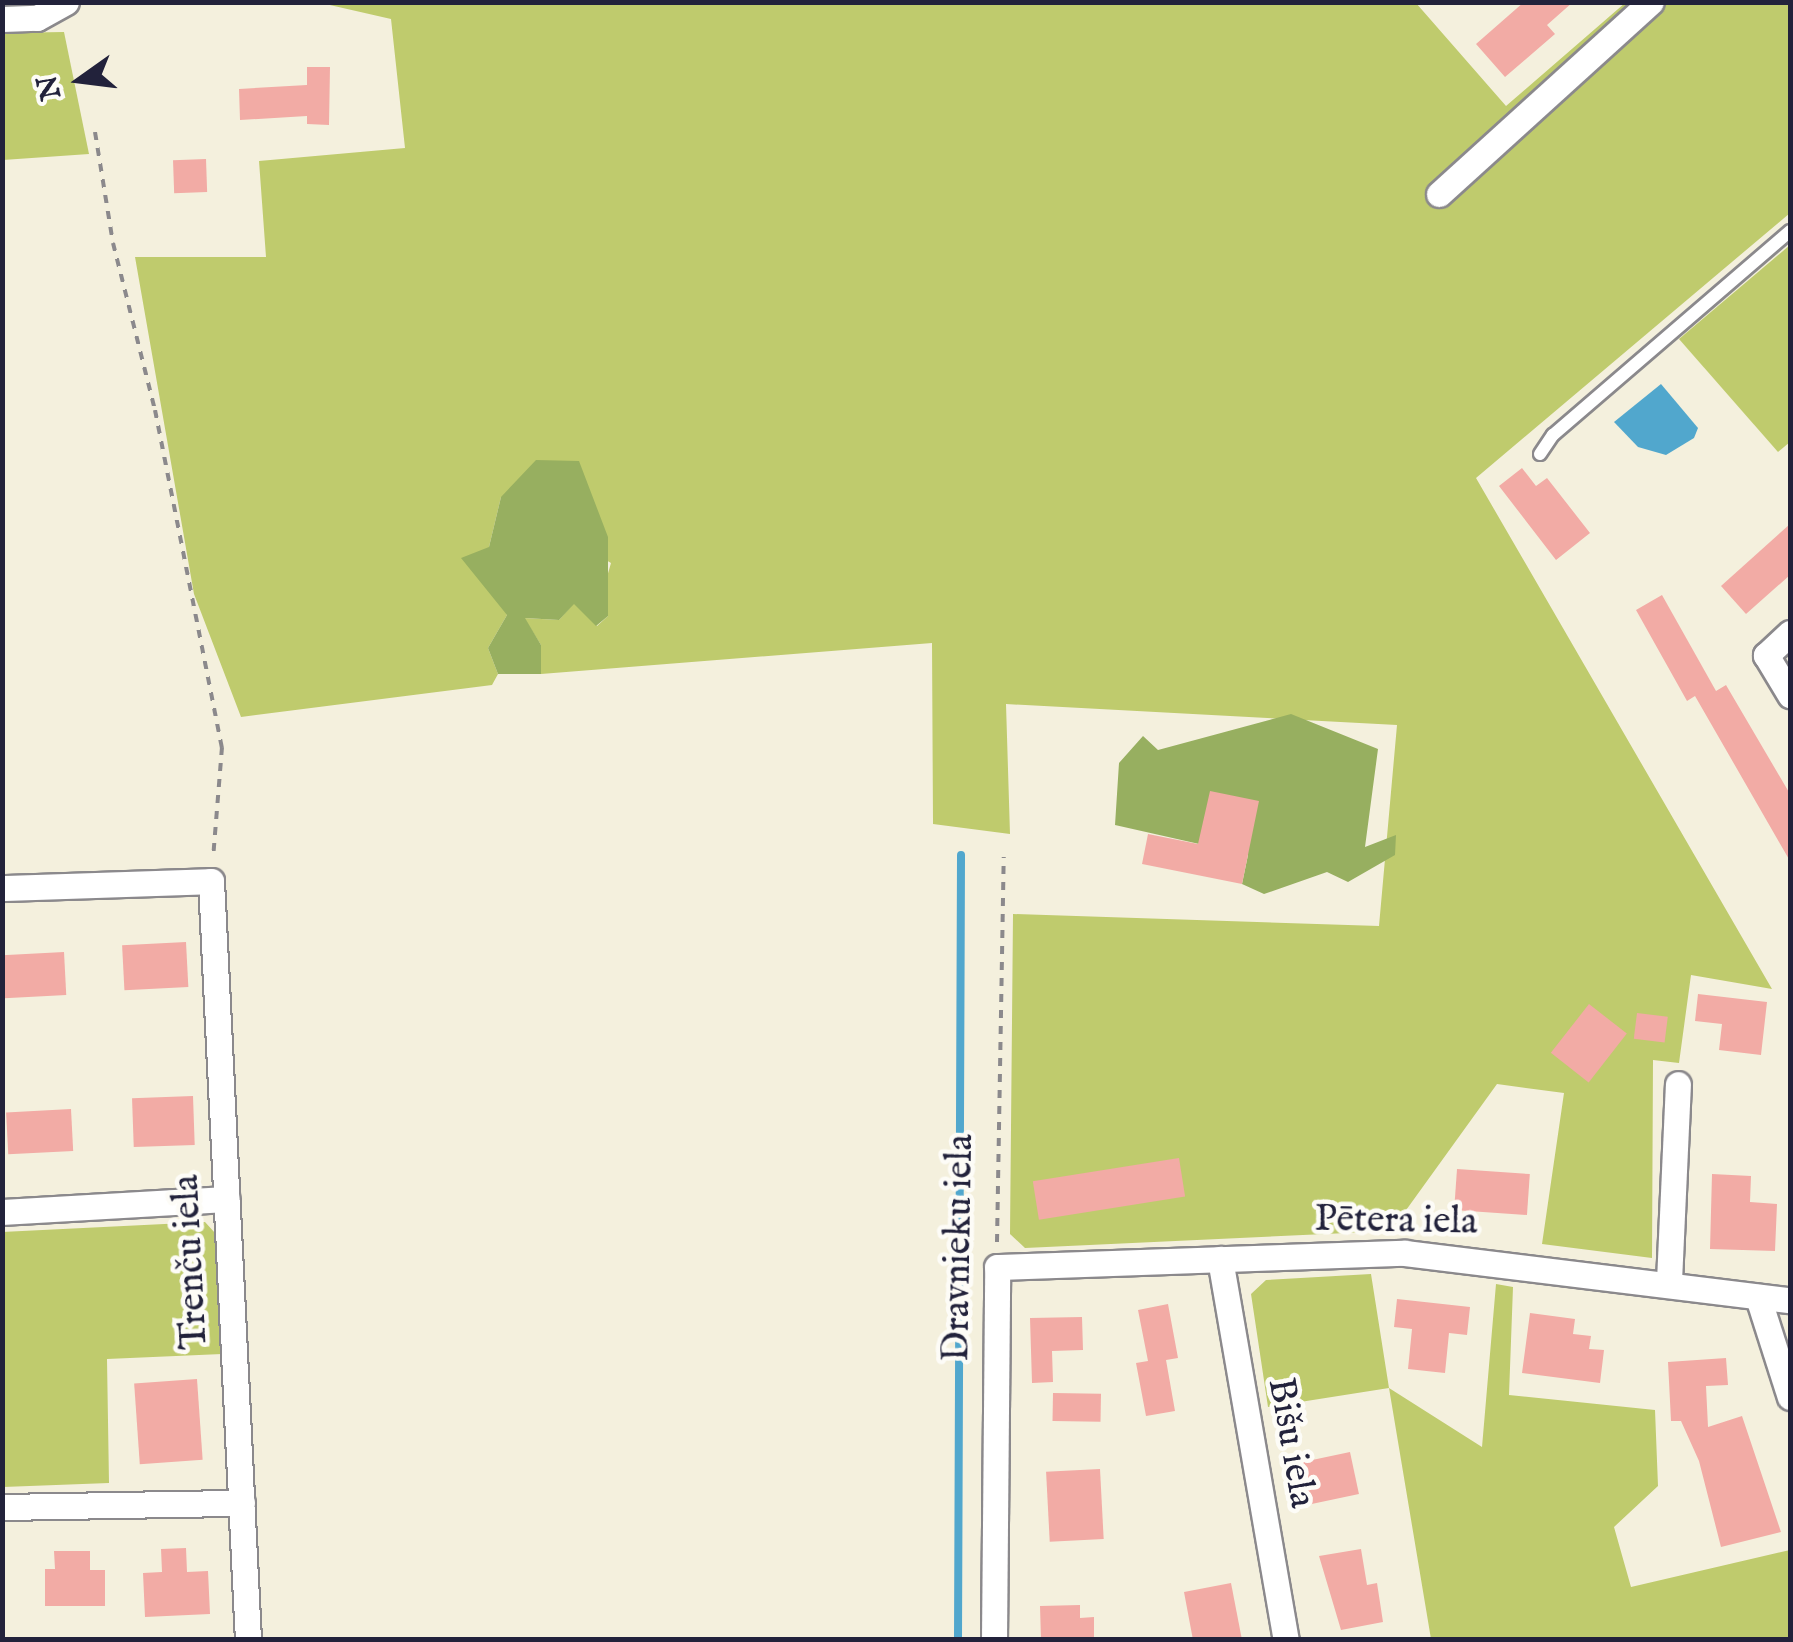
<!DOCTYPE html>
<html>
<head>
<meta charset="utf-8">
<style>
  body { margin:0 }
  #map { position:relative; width:1793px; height:1642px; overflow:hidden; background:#f4f0dd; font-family:"IM FELL English",serif }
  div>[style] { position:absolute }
  .green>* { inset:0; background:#bfcb6d }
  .forest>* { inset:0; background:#97af60 }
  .water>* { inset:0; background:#51a7cd }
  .stream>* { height:8px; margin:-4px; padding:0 4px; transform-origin:4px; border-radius:4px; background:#51a7cd }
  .building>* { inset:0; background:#f2aba5; transform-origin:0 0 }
  .path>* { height:4px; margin-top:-2px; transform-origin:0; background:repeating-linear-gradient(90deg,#8b898c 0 8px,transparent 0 16px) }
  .roads { filter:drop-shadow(2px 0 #8b898c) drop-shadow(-2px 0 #8b898c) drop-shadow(0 2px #8b898c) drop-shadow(0 -2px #8b898c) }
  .service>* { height:12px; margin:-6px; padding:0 6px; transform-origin:6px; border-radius:6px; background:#fff }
  .minor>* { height:25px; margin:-12.5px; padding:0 12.5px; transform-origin:12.5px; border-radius:12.5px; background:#fff }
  span { translate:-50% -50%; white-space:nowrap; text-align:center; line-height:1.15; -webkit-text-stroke:9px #fdfcf7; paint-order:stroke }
  .street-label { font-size:38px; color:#22223b }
  .frame { position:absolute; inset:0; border:5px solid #22223b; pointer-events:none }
  .north { position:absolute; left:30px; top:30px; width:100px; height:100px; -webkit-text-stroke:8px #fdfcf7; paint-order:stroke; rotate:256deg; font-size:28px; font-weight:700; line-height:40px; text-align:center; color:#22223b }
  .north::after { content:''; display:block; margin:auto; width:35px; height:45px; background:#22223b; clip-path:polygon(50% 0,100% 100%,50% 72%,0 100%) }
</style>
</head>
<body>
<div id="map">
  <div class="green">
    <div style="clip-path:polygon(321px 3px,1416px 3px,1506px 106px,1625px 3px,1790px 3px,1790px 213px,1476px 478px,1772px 989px,1691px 975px,1679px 1063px,1653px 1060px,1652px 1258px,1542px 1244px,1564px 1093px,1497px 1084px,1391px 1231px,1025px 1248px,1010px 1234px,1013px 914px,1379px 926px,1397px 725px,1006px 704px,1010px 834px,933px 824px,932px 643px,541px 674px,541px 645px,524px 618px,559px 620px,574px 603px,597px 626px,608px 616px,604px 587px,611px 563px,501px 497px,489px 547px,507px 615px,488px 648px,498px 674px,492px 685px,241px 717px,194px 594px,135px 257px,266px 257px,259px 161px,405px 148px,391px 19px)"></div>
    <div style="clip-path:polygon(64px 32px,89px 154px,3px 160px,3px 33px)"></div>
    <div style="clip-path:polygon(1790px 245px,1790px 442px,1778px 452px,1679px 339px)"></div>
    <div style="clip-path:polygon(205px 1222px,215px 1233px,222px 1354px,107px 1359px,109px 1483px,3px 1487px,2px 1232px)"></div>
    <div style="clip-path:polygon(1371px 1274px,1389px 1388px,1482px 1447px,1496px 1284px,1513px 1287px,1509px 1395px,1655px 1410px,1658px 1486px,1614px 1527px,1631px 1587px,1790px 1550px,1790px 1639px,1431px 1639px,1389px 1388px,1268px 1407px,1251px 1294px,1266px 1280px)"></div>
  </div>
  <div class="forest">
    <div style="clip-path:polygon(536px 460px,579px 461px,608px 537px,608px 616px,596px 626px,574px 604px,559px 620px,525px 618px,541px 645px,541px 674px,498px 674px,488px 648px,507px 615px,461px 558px,489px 547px,501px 497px)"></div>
    <div style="clip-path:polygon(1291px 714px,1378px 749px,1365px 847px,1396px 835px,1395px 855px,1348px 882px,1327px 872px,1264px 894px,1242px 884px,1248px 855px,1115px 825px,1119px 763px,1143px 736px,1158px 750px)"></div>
  </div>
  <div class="water">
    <div style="clip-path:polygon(1661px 384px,1698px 428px,1694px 438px,1666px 455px,1638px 447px,1614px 422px)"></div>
  </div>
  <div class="stream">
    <div style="left:958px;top:1640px;width:785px;rotate:-89.78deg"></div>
  </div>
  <div class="building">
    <div style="clip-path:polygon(1524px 2px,1573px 2px,1547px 25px,1555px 34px,1505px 77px,1476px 44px)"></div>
    <div style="clip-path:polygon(307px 67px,330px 67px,329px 125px,307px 124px,307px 116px,240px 120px,239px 89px,307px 85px)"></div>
    <div style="left:206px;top:159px;width:33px;height:33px;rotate:88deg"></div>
    <div style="clip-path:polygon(1522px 468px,1536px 486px,1547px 478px,1590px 533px,1556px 560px,1499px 486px)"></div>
    <div style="clip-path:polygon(1790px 524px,1790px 575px,1746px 614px,1721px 586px)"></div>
    <div style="clip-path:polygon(1662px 595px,1716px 691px,1726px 685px,1790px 794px,1790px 861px,1695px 696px,1687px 701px,1636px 610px)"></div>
    <div style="clip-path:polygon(1210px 791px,1259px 801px,1242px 884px,1142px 864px,1148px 834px,1198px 844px)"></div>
    <div style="left:186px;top:942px;width:45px;height:64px;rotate:87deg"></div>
    <div style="left:64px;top:952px;width:43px;height:62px;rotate:87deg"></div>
    <div style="clip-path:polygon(1698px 994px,1767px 1002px,1761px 1055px,1719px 1050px,1722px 1024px,1695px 1021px)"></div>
    <div style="left:1589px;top:1004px;width:48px;height:62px;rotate:38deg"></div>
    <div style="left:1637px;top:1013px;width:31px;height:26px;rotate:7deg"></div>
    <div style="left:193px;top:1096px;width:49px;height:61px;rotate:88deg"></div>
    <div style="left:71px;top:1109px;width:42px;height:65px;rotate:87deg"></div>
    <div style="left:1179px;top:1158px;width:39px;height:148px;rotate:81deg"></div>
    <div style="left:1457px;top:1169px;width:73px;height:41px;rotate:4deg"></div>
    <div style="clip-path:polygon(1712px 1174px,1751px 1176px,1750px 1202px,1777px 1204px,1775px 1251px,1710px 1249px)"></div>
    <div style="clip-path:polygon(1397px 1299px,1470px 1307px,1467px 1335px,1449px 1333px,1445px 1373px,1408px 1369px,1412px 1329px,1394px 1327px)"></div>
    <div style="clip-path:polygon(1168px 1304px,1178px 1358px,1166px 1360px,1175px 1411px,1146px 1416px,1136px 1363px,1148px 1361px,1138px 1310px)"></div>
    <div style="clip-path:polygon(1530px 1313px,1575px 1319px,1573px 1334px,1591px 1336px,1589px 1349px,1604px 1350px,1600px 1383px,1522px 1373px)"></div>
    <div style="clip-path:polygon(1082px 1317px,1083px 1350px,1052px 1351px,1053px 1382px,1032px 1383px,1030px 1318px)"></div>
    <div style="clip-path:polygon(1726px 1358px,1728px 1385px,1706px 1386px,1708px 1427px,1742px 1416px,1781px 1532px,1721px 1547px,1699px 1461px,1681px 1421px,1671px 1421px,1668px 1362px)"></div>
    <div style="left:197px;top:1379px;width:81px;height:63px;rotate:86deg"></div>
    <div style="left:1053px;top:1393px;width:48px;height:28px;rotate:1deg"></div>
    <div style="left:1350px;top:1452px;width:43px;height:52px;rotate:78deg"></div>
    <div style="left:1100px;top:1469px;width:70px;height:54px;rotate:87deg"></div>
    <div style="clip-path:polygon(186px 1548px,187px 1572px,208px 1571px,210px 1614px,145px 1617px,143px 1573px,162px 1572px,161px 1549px)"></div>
    <div style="clip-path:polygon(1361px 1549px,1367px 1585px,1377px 1583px,1383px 1622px,1341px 1630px,1319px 1556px)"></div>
    <div style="clip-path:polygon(54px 1551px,90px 1551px,90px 1570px,105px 1570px,105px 1606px,45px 1606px,45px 1569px,55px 1569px)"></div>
    <div style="clip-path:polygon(1231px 1583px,1242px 1640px,1193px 1640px,1184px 1592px)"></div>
    <div style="clip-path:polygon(1080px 1605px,1080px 1618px,1094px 1617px,1094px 1640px,1041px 1640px,1040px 1606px)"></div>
  </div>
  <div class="path">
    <div style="left:95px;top:132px;width:112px;rotate:80.8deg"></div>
    <div style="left:113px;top:243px;width:172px;rotate:75.9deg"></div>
    <div style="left:155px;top:410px;width:344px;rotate:78.8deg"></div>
    <div style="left:222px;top:747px;width:111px;rotate:94.6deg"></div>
    <div style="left:997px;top:1242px;width:385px;rotate:-89deg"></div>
  </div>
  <div class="roads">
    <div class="service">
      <div style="left:1540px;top:454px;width:23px;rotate:-56deg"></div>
      <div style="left:1553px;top:435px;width:313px;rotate:-40.7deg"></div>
    </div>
    <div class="minor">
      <div style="left:2px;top:19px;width:35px;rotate:-2deg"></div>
      <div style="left:37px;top:18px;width:33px;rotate:-29deg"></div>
      <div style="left:1439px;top:194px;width:286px;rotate:-42.2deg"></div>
      <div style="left:1790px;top:633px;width:33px;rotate:137deg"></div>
      <div style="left:1766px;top:655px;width:47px;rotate:59deg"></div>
      <div style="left:2px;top:888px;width:209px;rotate:-1.9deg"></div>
      <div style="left:211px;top:881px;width:760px;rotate:87.21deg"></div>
      <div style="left:2px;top:1212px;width:225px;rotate:-3.3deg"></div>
      <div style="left:1220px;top:1259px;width:387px;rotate:80.2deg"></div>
      <div style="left:1669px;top:1281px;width:197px;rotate:-87.4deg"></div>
      <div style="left:1758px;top:1297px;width:105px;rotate:72.3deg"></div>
      <div style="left:2px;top:1507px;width:240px;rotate:-1deg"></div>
      <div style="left:994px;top:1640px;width:373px;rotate:-89.5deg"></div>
      <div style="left:997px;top:1267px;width:408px;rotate:-2deg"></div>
      <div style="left:1405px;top:1253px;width:388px;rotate:7deg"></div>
    </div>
  </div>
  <div class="street-label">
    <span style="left:1396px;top:1222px;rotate:1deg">Pētera iela</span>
    <span style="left:960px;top:1248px;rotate:-89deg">Dravnieku iela</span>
    <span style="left:192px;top:1262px;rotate:-93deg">Trenču iela</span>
    <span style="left:1290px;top:1443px;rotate:80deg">Bišu iela</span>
  </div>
  <div class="frame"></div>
  <div class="north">N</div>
</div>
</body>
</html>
